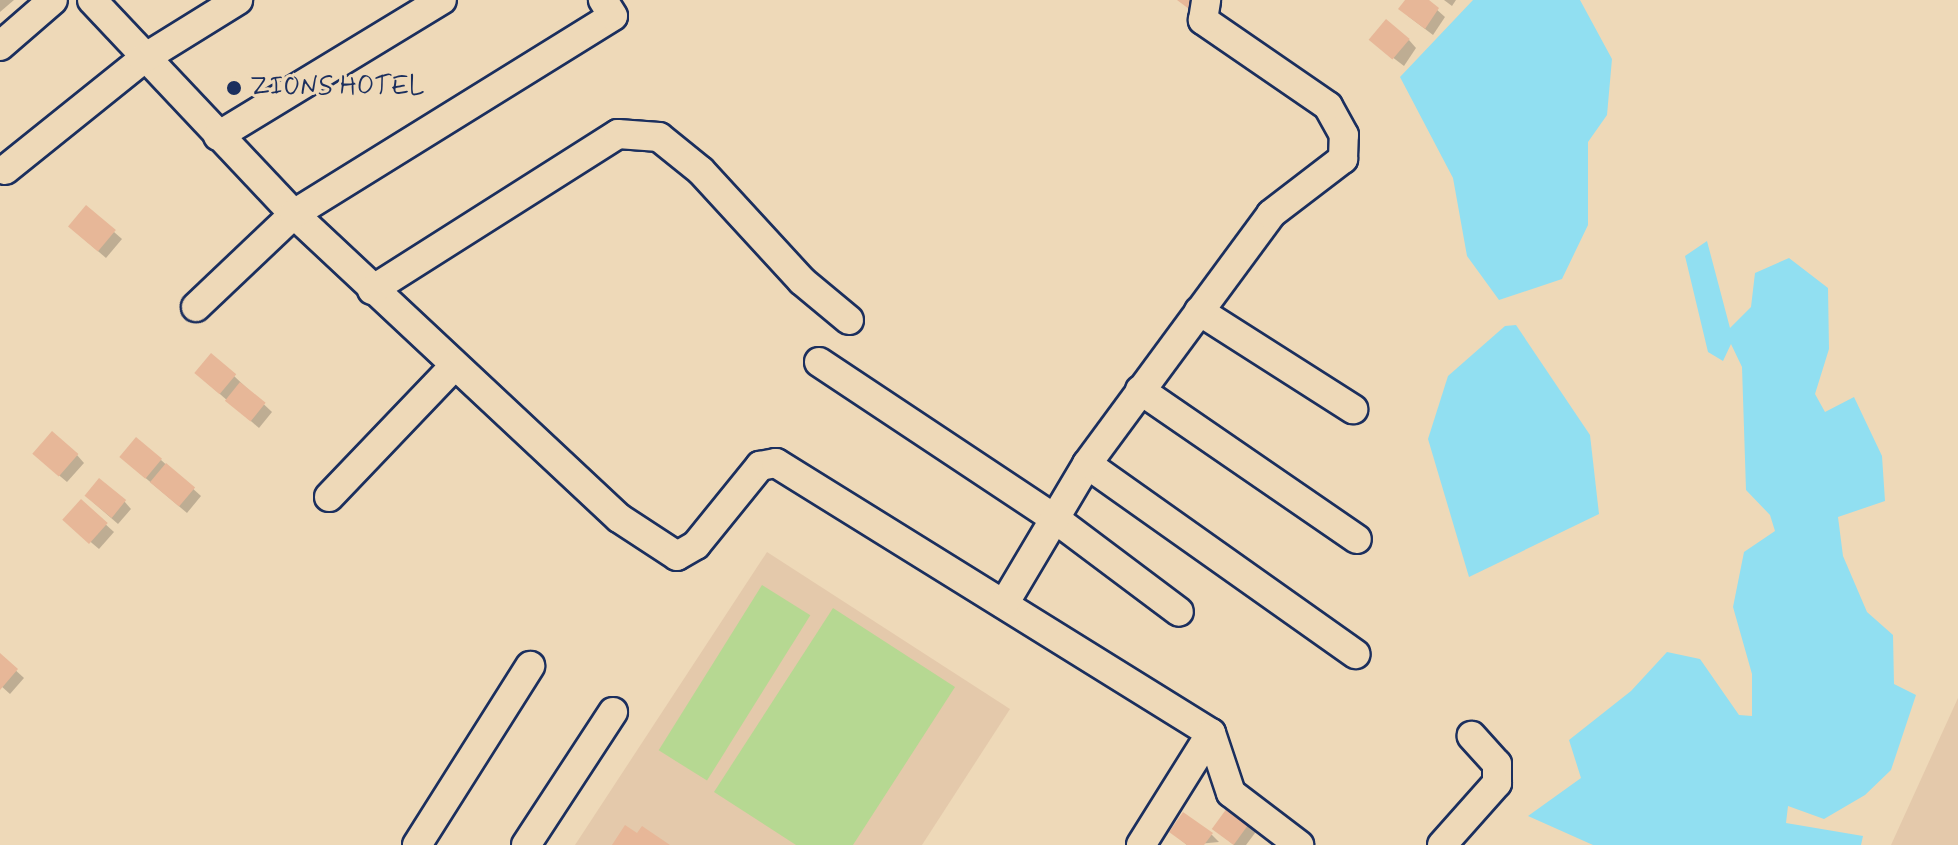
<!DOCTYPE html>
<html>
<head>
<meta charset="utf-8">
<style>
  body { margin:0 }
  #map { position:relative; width:1958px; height:845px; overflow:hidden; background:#eed9b8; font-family:Mynerve,sans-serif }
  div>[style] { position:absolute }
  .built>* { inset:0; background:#e4c9ab }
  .green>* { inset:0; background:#b6d892; transform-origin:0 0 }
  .water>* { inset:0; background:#91dff1 }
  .shadow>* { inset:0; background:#0003 }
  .building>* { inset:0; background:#e7b798; transform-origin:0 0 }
  .roads { filter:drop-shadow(2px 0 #1b2f5e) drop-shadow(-2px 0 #1b2f5e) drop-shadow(0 2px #1b2f5e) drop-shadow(0 -2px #1b2f5e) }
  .minor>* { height:28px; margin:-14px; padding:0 14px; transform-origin:14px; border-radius:14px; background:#eed9b8 }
  .dots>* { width:22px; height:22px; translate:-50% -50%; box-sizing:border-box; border:4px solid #eed9b8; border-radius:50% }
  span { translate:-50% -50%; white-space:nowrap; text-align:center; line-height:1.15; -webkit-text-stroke:6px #eed9b8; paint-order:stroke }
  .poi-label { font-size:26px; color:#1b2f5e }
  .left { translate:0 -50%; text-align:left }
</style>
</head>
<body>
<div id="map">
  <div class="built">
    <div style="clip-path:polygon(767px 552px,1010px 709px,922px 845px,575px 845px)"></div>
    <div style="clip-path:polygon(1958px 698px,1958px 845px,1891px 845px)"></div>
  </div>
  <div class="green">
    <div style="left:762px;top:585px;width:57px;height:195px;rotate:32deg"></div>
    <div style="clip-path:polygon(833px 608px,955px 687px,853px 845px,796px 845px,714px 792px)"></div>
  </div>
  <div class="water">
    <div style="clip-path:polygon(1473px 0,1580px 0,1612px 59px,1607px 115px,1588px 142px,1588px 225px,1562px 279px,1499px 300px,1467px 256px,1453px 178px,1400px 77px)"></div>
    <div style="clip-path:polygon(1707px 241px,1730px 328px,1751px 307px,1755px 273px,1789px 258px,1828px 288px,1829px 349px,1815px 394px,1825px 412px,1854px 397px,1882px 456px,1885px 501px,1838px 517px,1843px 556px,1867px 612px,1893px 635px,1894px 684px,1916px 695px,1891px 770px,1865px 795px,1824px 819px,1788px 806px,1786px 823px,1863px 836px,1861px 845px,1593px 845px,1528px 816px,1581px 778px,1569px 740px,1631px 691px,1667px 652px,1700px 659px,1739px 715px,1752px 716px,1752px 674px,1733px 607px,1744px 552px,1775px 531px,1770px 515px,1746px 490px,1742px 367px,1731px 344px,1723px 361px,1708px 352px,1685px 256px)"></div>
    <div style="clip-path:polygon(1516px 325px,1590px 435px,1599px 514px,1469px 577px,1428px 439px,1448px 376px,1505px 326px)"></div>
  </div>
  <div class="shadow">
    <div style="clip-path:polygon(0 0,14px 0,0 12px)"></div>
    <div style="clip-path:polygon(1408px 0,1426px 0,1445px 17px,1433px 35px,1408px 16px)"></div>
    <div style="clip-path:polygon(1444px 0,1456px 0,1452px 6px)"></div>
    <div style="clip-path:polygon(1409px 40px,1416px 48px,1404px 66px,1379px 47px)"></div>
    <div style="clip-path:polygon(114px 232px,122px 239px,106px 258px,78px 234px)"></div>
    <div style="clip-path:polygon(234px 376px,272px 412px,259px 428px,205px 381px)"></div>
    <div style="clip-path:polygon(77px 455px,84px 463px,67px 482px,42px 461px)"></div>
    <div style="clip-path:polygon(161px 460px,201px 496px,187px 513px,129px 464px)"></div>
    <div style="clip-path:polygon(124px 501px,131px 509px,118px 524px,94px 503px)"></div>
    <div style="clip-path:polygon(81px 502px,114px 532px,99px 549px,73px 527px)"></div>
    <div style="clip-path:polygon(0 656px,24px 678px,10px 694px,0 685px)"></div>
    <div style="clip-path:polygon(1230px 807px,1258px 829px,1246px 845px,1234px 845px,1214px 829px)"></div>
    <div style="clip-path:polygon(1171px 832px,1212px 835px,1219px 842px,1187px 845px)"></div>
  </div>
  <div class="building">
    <div style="clip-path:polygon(1177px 0,1195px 0,1189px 9px)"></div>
    <div style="clip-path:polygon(1405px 0,1429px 0,1439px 8px,1425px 29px,1398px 9px)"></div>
    <div style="left:1386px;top:19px;width:31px;height:27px;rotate:40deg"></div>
    <div style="left:86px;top:205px;width:39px;height:28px;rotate:40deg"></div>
    <div style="left:211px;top:353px;width:33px;height:26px;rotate:40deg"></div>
    <div style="left:240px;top:382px;width:33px;height:24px;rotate:39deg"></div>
    <div style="left:52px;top:431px;width:35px;height:30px;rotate:41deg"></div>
    <div style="left:136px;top:437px;width:34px;height:26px;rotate:40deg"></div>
    <div style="left:166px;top:463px;width:38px;height:25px;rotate:40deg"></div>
    <div style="left:99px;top:478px;width:35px;height:23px;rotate:39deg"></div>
    <div style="left:81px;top:499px;width:36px;height:28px;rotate:42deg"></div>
    <div style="clip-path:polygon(0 653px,18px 669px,0 690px)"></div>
    <div style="left:1230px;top:804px;width:27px;height:31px;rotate:36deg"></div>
    <div style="clip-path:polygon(1183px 812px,1213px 833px,1204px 845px,1187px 845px,1169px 832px)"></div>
    <div style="clip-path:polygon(625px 825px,637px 833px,642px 826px,670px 845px,612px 845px)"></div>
  </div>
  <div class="roads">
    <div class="minor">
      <div style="left:92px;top:0;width:294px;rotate:46.7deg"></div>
      <div style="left:294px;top:214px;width:445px;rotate:43.1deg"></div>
      <div style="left:619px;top:518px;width:69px;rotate:33.2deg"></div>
      <div style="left:677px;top:556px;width:22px;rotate:-30deg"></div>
      <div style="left:696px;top:545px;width:102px;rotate:-51deg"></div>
      <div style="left:760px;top:466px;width:16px;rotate:-11deg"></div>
      <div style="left:776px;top:463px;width:512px;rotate:31.83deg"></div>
      <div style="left:1211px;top:733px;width:63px;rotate:71.6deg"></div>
      <div style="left:1231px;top:793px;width:86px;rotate:37.4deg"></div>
      <div style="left:0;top:46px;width:70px;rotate:-41deg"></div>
      <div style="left:218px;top:136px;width:262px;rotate:-31.3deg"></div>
      <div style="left:5px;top:170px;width:177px;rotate:-38.8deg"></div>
      <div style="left:143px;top:59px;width:112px;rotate:-31.8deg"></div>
      <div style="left:372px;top:290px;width:291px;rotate:-32.4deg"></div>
      <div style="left:618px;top:134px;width:41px;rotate:4.2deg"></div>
      <div style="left:659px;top:137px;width:54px;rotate:39deg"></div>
      <div style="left:701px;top:171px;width:149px;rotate:47.4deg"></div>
      <div style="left:802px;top:281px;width:61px;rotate:39.7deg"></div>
      <div style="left:196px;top:307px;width:135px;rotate:-43.5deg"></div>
      <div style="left:294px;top:214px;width:375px;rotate:-31.8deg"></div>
      <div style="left:613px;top:16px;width:19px;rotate:-122deg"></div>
      <div style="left:1199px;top:311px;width:183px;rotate:32.5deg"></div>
      <div style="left:819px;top:362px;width:282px;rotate:33.6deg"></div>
      <div style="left:1054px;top:518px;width:156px;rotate:36.9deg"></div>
      <div style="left:1140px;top:390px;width:263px;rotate:34.5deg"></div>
      <div style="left:1087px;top:464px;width:329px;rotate:35.3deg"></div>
      <div style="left:329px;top:497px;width:181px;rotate:-46.3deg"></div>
      <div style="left:1004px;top:604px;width:163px;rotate:-59.3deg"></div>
      <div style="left:1087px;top:464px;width:310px;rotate:-53.6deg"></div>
      <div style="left:1271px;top:214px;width:91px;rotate:-37.4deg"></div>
      <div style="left:1343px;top:159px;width:24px;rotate:-88deg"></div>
      <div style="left:1344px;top:135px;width:33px;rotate:-119deg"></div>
      <div style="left:1328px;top:106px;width:152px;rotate:-145.5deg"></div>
      <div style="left:1203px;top:20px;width:20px;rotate:-81deg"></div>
      <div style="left:417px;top:845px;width:212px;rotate:-57.7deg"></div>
      <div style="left:526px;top:845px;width:159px;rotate:-56.8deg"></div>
      <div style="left:1141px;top:845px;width:132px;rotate:-58deg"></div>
      <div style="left:1442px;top:845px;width:83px;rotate:-48.4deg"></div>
      <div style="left:1497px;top:783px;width:19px;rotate:-90deg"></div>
      <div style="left:1497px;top:764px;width:38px;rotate:-132deg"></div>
    </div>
  </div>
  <div class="dots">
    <div style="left:234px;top:88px;background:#1b2f5e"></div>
  </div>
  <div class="poi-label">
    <span class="left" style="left:250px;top:88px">ZIONS HOTEL</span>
  </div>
</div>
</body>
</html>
